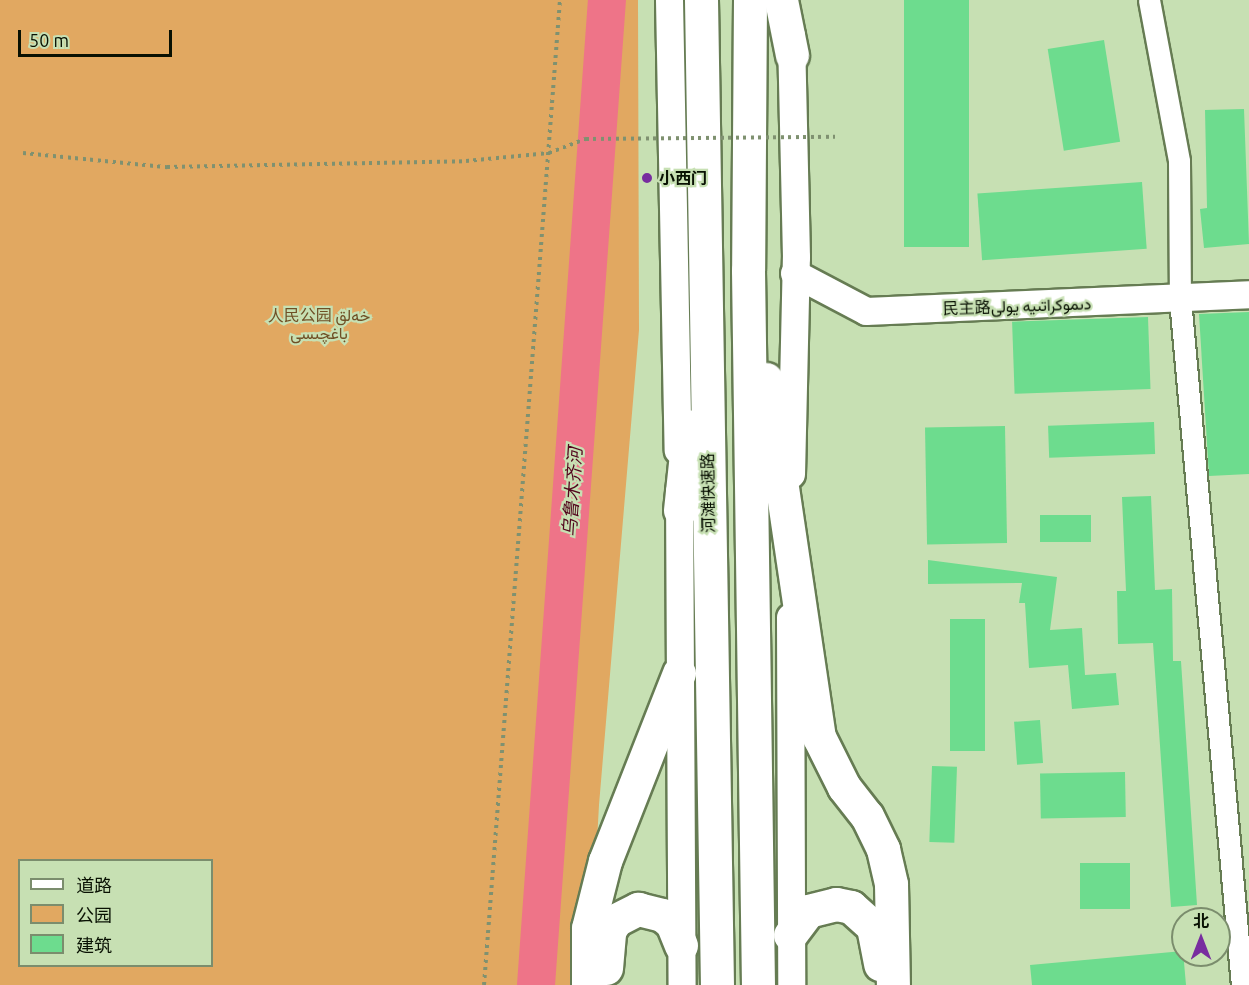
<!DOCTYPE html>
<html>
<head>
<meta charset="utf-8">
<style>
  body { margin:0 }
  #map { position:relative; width:1249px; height:985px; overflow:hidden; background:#c7e0b3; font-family:Ubuntu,Vazirmatn,"Noto Sans SC",sans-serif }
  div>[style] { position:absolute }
  .green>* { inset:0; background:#e1a861 }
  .river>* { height:38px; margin:-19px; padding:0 19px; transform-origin:19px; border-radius:19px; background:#ee7488 }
  .building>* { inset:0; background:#6ddc8e; transform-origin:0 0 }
  .path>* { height:4px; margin-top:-2px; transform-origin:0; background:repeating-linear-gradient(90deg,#7f9170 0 3px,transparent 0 7.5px) }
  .roads { filter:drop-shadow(2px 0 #667c53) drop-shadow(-2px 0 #667c53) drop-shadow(0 2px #667c53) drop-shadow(0 -2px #667c53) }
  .minor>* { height:21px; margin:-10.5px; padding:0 10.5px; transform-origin:10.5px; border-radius:10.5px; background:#fff }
  .tertiary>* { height:27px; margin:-13.5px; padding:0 13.5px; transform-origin:13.5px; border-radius:13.5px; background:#fff }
  .trunk>* { height:33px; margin:-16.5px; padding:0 16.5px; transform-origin:16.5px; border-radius:16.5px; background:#fff }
  .path-bridge>* { height:4px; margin-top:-2px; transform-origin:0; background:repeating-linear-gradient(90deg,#7f9170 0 3px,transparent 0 7.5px) }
  .dots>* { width:16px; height:16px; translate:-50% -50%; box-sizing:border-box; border:3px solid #c7e0b3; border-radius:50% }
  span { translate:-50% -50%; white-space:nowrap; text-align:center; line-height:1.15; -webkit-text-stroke:4.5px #c7e0b3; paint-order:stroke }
  .poi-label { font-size:16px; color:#091103; font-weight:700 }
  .left { translate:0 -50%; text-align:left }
  .street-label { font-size:16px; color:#091103 }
  .park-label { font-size:16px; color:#6f4f25 }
  .water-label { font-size:18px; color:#53051d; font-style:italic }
  .legend { position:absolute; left:18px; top:859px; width:195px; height:108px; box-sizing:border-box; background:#c7e0b3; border:2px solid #7b8d6d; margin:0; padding:8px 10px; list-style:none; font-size:18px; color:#091103 }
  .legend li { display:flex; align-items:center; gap:12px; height:30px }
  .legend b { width:30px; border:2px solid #7b8d6d }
  .north { position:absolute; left:1171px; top:907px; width:60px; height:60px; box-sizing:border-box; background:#c7e0b3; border:2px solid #7b8d6d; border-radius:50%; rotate:0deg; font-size:16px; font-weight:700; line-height:24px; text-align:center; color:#091103 }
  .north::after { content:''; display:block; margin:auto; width:21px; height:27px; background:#782d9f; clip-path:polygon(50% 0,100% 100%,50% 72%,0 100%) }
  .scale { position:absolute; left:18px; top:30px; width:154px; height:27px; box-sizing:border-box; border:3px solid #091103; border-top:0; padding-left:8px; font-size:18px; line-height:21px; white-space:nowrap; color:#091103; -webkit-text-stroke:4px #c7e0b3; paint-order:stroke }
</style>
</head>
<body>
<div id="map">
  <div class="green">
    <div style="clip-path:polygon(evenodd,0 0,638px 0,639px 330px,599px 805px,589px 985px,0 985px,0 0,20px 860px,212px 860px,212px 966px,20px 966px,20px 860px)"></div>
  </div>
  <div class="river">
    <div style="left:536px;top:985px;width:988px;rotate:-85.88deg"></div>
  </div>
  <div class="building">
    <div style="left:904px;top:0;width:65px;height:247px"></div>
    <div style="left:1104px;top:40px;width:103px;height:57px;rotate:81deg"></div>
    <div style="clip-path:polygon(1244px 109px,1249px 244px,1204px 248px,1200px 209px,1207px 208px,1205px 110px)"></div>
    <div style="left:1142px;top:182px;width:67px;height:165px;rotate:86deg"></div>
    <div style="clip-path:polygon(1249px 312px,1249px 474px,1209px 476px,1199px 314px)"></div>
    <div style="left:1148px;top:317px;width:72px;height:136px;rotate:88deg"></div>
    <div style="left:1154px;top:422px;width:32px;height:106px;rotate:88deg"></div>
    <div style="left:1005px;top:426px;width:117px;height:80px;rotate:89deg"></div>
    <div style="clip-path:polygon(1151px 496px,1155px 590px,1172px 589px,1173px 661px,1181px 661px,1197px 905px,1171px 907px,1153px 643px,1118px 644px,1117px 591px,1126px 591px,1122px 497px)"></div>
    <div style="left:1091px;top:515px;width:27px;height:51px;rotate:90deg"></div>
    <div style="clip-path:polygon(928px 560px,1057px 577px,1050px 630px,1082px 628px,1085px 675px,1116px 673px,1119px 705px,1072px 709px,1068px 665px,1029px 668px,1025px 603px,1019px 603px,1022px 583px,928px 584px)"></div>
    <div style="left:950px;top:619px;width:35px;height:132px"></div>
    <div style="left:1040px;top:720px;width:43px;height:26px;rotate:86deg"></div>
    <div style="left:932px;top:766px;width:25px;height:76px;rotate:2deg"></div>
    <div style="left:1125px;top:772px;width:45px;height:85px;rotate:89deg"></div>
    <div style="left:1080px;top:863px;width:50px;height:46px"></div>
    <div style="clip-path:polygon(1183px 951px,1186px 985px,1032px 985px,1030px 965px)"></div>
  </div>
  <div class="path">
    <div style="left:23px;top:153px;width:145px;rotate:5.6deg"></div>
    <div style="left:167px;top:167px;width:299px;rotate:-1.1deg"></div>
    <div style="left:466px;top:161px;width:83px;rotate:-5.5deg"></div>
    <div style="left:549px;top:153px;width:40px;rotate:-21deg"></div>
    <div style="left:484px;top:985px;width:988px;rotate:-85.59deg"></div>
  </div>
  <div class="roads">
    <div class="minor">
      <div style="left:1149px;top:0;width:164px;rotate:79.4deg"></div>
      <div style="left:1179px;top:161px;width:138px;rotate:89.6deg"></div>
      <div style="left:1180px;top:299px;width:689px;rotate:84.84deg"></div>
    </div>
    <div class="tertiary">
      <div style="left:669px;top:0;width:450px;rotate:88.9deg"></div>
      <div style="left:794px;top:273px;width:81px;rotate:27.8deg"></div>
      <div style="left:866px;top:311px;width:383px;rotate:-2.5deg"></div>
      <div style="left:791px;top:474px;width:217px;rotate:-88.7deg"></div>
      <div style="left:796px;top:257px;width:222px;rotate:-91.3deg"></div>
      <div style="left:679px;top:491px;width:494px;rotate:89.7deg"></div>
      <div style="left:790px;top:617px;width:368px;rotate:89.8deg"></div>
    </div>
    <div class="trunk">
      <div style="left:701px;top:0;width:985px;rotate:89.07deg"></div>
      <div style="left:750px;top:0;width:270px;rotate:90.4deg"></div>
      <div style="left:748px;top:270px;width:715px;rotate:89.2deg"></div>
      <div style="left:781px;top:0;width:56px;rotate:78.7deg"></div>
      <div style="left:766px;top:379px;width:362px;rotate:81.6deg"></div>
      <div style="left:819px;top:737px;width:56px;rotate:63.4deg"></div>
      <div style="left:844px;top:787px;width:37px;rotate:52deg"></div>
      <div style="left:867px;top:816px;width:37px;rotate:64deg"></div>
      <div style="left:883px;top:849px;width:36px;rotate:77deg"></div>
      <div style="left:891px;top:884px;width:101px;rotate:88.9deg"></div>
      <div style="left:680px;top:510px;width:84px;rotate:-83.9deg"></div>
      <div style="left:790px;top:935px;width:30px;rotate:-53deg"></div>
      <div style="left:808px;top:911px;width:29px;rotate:-14deg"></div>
      <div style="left:836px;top:904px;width:15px;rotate:11deg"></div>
      <div style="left:851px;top:907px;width:30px;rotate:42deg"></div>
      <div style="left:873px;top:927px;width:38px;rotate:79deg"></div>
      <div style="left:606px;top:968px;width:37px;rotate:-85deg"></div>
      <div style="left:609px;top:931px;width:13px;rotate:-58deg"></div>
      <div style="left:616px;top:920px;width:25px;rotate:-27deg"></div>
      <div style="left:638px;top:909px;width:25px;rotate:14deg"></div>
      <div style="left:662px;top:915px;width:13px;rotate:39deg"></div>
      <div style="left:672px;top:923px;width:24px;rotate:68deg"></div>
      <div style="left:588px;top:985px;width:57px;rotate:-90deg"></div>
      <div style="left:588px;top:928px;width:69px;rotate:-75.8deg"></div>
      <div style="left:605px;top:861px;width:202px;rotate:-68.5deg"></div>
    </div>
  </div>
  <div class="path-bridge">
    <div style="left:586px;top:139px;width:249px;rotate:-0.5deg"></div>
  </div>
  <div class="dots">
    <div style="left:647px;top:178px;background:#782d9f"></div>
  </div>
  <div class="poi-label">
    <span class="left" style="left:659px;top:178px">小西门</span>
  </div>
  <div class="street-label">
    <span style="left:1017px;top:306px;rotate:-2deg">民主路دىموكراتىيە يولى</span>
    <span style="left:708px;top:493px;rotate:-91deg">河滩快速路</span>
  </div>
  <div class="park-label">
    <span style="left:319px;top:324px">人民公园 خەلق<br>باغچىسى</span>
  </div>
  <div class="water-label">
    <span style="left:572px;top:492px;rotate:-86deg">乌鲁木齐河</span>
  </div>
  <ul class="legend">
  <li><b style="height:8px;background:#fff"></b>道路</li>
  <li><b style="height:16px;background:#e1a861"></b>公园</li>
  <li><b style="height:16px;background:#6ddc8e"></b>建筑</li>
  </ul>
  <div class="north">北</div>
  <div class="scale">50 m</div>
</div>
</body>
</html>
